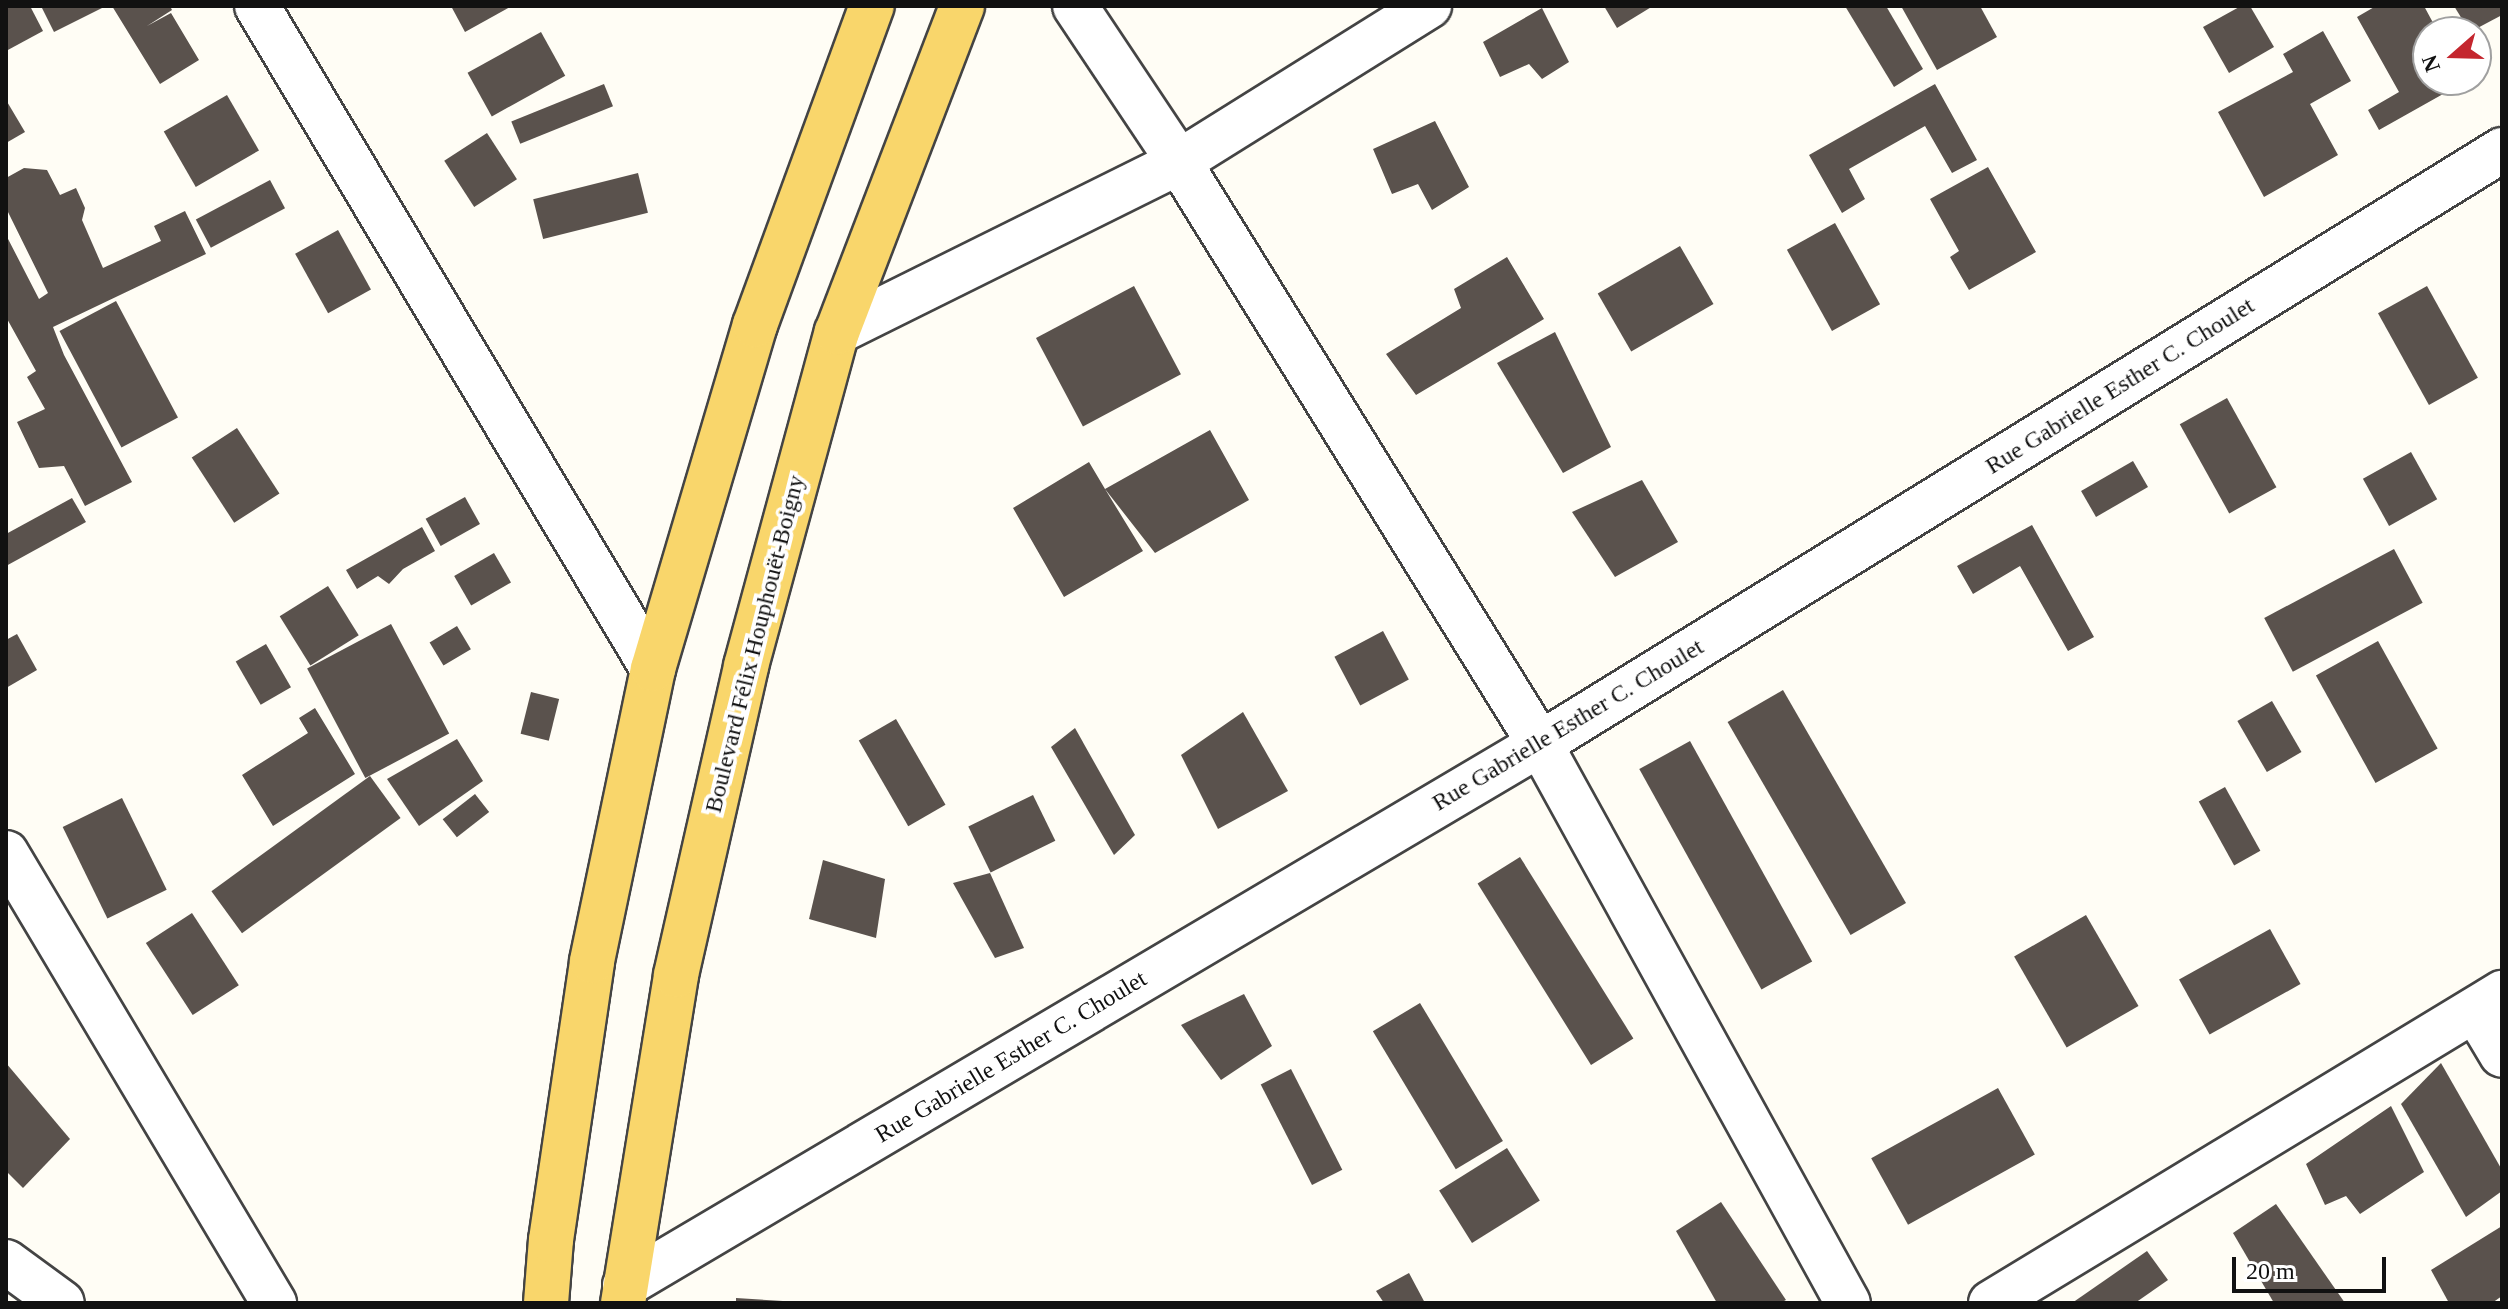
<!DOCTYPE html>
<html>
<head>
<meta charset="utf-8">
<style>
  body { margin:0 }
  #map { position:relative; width:2508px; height:1309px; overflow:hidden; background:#fffdf5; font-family:Georgia,serif }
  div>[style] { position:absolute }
  .building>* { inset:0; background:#5a524d; transform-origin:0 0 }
  .roads { filter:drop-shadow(2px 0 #444) drop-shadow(-2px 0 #444) drop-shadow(0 2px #444) drop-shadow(0 -2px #444) }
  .street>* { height:44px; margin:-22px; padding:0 22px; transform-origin:22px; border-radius:22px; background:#fff }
  .primary>* { height:44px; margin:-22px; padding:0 22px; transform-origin:22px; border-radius:22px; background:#f9d66b }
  span { translate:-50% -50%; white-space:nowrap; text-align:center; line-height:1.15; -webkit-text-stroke:8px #fff; paint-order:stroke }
  .street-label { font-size:24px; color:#111 }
  .frame { position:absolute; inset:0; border:8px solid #111; pointer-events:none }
  .north { position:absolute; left:2412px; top:16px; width:80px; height:80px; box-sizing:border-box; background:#fff; border:2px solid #a0a0a0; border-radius:50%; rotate:250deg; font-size:22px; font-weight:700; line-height:32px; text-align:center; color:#111 }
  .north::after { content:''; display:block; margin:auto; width:28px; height:36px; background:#c4262e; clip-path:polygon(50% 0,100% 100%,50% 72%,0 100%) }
  .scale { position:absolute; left:2232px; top:1257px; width:154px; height:36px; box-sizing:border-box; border:4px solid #111; border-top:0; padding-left:10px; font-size:24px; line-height:28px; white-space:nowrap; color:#111; -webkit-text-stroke:6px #fff; paint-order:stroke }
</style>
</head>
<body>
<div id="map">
  <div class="building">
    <div style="clip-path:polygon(6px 6px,30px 6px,43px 31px,6px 51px)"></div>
    <div style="clip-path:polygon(41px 6px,106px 6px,54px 32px)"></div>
    <div style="clip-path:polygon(112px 6px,170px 6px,172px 10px,147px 26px,171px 13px,199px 60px,160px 84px)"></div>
    <div style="clip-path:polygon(451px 6px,512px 6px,465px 32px)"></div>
    <div style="clip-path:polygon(1604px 6px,1653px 6px,1617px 28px)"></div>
    <div style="clip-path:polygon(1845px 6px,1886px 6px,1923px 69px,1894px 87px)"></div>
    <div style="clip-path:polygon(1901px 6px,1980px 6px,1997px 37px,1937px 70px)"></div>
    <div style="clip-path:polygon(2241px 6px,2250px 6px,2274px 47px,2229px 73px,2203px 27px)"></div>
    <div style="clip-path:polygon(2376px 6px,2424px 6px,2438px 32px,2428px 32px,2428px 80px,2468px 80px,2379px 130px,2368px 110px,2399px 92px,2357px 17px)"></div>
    <div style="clip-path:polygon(2454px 6px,2502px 6px,2502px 15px,2470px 32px)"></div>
    <div style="clip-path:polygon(1542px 8px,1569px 62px,1542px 79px,1529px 64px,1500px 77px,1483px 42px)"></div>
    <div style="clip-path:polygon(2323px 31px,2351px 81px,2310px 104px,2338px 155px,2264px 197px,2218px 112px,2293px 72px,2283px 54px)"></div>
    <div style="left:541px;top:32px;width:50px;height:84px;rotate:61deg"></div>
    <div style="left:604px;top:84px;width:24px;height:100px;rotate:68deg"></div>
    <div style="clip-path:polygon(1935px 84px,1977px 160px,1952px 173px,1925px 126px,1849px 169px,1865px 199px,1842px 213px,1809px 155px)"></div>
    <div style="left:227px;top:95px;width:64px;height:73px;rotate:60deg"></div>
    <div style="clip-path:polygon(6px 100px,25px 132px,6px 143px)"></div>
    <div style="clip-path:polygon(1435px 121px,1469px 187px,1432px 210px,1418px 184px,1392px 194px,1373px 149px)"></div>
    <div style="left:487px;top:133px;width:55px;height:51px;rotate:57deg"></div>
    <div style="clip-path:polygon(1988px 167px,2036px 252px,1969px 290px,1950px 257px,1959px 251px,1930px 199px)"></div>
    <div style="clip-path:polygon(24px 168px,47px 170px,60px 195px,76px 188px,85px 208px,82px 220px,103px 268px,161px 241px,154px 226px,185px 211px,206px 254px,53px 327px,64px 355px,132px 482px,85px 506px,64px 466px,39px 468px,17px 422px,45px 409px,27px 377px,36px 371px,6px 317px,6px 235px,39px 299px,48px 293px,6px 208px,6px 178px)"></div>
    <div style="left:638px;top:173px;width:41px;height:108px;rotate:76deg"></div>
    <div style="left:270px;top:180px;width:32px;height:84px;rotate:62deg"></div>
    <div style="left:1835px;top:223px;width:93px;height:55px;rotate:61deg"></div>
    <div style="left:338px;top:230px;width:68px;height:49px;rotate:61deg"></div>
    <div style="left:1680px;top:246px;width:67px;height:95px;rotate:60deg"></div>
    <div style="clip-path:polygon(1507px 257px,1544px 319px,1416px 395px,1386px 354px,1461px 308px,1454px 289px)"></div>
    <div style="left:1134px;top:286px;width:100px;height:111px;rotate:62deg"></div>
    <div style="left:2427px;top:286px;width:105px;height:56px;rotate:61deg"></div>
    <div style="left:116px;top:301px;width:132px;height:64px;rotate:62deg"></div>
    <div style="clip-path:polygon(1555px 332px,1611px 447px,1563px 473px,1497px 363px)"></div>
    <div style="left:2227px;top:398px;width:102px;height:54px;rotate:61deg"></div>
    <div style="left:237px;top:428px;width:78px;height:54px;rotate:57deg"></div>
    <div style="clip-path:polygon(1210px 430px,1249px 500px,1155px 553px,1105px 489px,1143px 551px,1064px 597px,1013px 508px,1089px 462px,1105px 489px)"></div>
    <div style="left:2411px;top:452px;width:54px;height:55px;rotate:61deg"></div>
    <div style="left:2133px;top:461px;width:30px;height:60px;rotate:60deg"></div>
    <div style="clip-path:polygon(1642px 480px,1678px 542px,1615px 577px,1572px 512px)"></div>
    <div style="left:465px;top:497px;width:31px;height:45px;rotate:61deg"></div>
    <div style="clip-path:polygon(72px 498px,86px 522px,6px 566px,6px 534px)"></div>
    <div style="clip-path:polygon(2032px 525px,2094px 637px,2068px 651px,2020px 566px,1973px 594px,1957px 566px)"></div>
    <div style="clip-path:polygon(422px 527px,435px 551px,403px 569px,389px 584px,378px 576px,357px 589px,346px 570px)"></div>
    <div style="left:2394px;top:549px;width:61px;height:147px;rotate:62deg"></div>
    <div style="left:494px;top:553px;width:34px;height:46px;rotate:60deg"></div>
    <div style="left:328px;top:586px;width:58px;height:57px;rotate:58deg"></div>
    <div style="left:391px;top:624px;width:124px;height:95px;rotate:62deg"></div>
    <div style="left:457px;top:626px;width:27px;height:32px;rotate:59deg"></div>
    <div style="left:1383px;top:631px;width:55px;height:55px;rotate:62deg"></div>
    <div style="clip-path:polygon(17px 634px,37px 670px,6px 688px,6px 640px)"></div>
    <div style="left:2378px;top:641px;width:123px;height:71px;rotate:61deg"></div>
    <div style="left:266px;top:644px;width:50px;height:35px;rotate:60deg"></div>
    <div style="left:1783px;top:690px;width:246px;height:64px;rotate:60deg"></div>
    <div style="left:531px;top:692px;width:29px;height:43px;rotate:14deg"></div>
    <div style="left:2272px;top:701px;width:59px;height:40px;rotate:60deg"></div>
    <div style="clip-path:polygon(315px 708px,355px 774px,273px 826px,242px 775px,308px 733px,299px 718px)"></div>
    <div style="clip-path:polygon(1243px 712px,1288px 791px,1218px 829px,1181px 755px)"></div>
    <div style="left:896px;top:719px;width:99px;height:43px;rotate:60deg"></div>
    <div style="clip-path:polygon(1075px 728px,1135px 835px,1114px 855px,1051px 747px)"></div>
    <div style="clip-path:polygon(457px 739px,483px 781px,419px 826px,387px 779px)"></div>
    <div style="left:1690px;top:741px;width:252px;height:58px;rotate:61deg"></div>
    <div style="left:370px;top:776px;width:52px;height:196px;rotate:54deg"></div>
    <div style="left:2225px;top:787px;width:73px;height:30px;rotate:61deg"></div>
    <div style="left:475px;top:794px;width:23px;height:41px;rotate:52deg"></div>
    <div style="left:1033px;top:795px;width:51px;height:72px;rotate:64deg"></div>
    <div style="left:122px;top:798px;width:102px;height:66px;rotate:64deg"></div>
    <div style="left:1520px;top:857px;width:214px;height:50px;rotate:58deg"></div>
    <div style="clip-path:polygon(823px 860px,885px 879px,876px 938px,809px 919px)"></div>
    <div style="clip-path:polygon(990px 873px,1024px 948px,995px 958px,953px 883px)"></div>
    <div style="left:192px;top:913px;width:86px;height:55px;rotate:57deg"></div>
    <div style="left:2086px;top:915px;width:105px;height:83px;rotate:60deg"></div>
    <div style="left:2270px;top:929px;width:63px;height:104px;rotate:61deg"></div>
    <div style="clip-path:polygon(1244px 994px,1272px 1046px,1221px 1080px,1181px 1025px)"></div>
    <div style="left:1420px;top:1003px;width:161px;height:55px;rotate:59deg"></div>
    <div style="clip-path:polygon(6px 1063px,70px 1139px,23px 1188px,6px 1171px)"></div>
    <div style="clip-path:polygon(2441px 1063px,2502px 1170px,2502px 1191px,2466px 1217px,2401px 1104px)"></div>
    <div style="left:1291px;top:1069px;width:113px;height:34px;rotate:63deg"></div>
    <div style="left:1998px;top:1088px;width:76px;height:145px;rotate:61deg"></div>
    <div style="clip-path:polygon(2391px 1106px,2424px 1172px,2360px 1214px,2346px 1196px,2325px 1205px,2306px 1164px)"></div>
    <div style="left:1507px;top:1148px;width:62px;height:80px;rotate:58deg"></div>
    <div style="clip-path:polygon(1721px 1202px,1786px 1300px,1780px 1303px,1717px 1303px,1676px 1231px)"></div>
    <div style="clip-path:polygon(2276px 1204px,2345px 1303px,2274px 1303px,2233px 1233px)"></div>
    <div style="clip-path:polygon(2502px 1226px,2502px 1296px,2492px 1303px,2449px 1303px,2431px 1270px)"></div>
    <div style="clip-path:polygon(2147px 1251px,2168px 1280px,2135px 1303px,2072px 1303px)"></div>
    <div style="clip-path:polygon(1409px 1273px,1425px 1303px,1384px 1303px,1376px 1291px)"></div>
    <div style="clip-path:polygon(736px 1298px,783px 1301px,783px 1303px,736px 1303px)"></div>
  </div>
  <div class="roads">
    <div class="street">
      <div style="left:257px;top:6px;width:772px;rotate:59.15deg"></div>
      <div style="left:1075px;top:6px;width:187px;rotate:56.3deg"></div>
      <div style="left:1179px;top:162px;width:685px;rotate:58.19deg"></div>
      <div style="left:1540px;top:744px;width:638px;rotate:61.15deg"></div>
      <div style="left:837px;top:332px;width:382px;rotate:-26.4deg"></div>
      <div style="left:1179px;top:162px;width:295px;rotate:-32deg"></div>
      <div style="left:6px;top:853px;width:524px;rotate:59.22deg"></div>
      <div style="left:2475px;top:1010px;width:52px;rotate:59deg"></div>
      <div style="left:6px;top:1262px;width:69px;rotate:36.2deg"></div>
      <div style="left:625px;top:1285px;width:1063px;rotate:-30.59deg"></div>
      <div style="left:1540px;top:744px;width:1131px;rotate:-31.69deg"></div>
      <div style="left:1991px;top:1303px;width:598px;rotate:-31.24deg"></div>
    </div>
    <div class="primary">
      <div style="left:546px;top:1303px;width:63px;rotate:-85.5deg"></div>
      <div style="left:551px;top:1240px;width:282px;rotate:-81.6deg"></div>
      <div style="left:592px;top:961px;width:298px;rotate:-78.2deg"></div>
      <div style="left:653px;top:669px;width:359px;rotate:-73.5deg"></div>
      <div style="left:755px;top:325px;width:340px;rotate:-69.9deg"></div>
      <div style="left:623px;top:1303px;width:332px;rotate:-80.8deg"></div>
      <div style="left:676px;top:975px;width:317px;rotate:-77.2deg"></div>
      <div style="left:746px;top:666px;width:346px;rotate:-74.8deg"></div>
      <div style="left:837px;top:332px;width:349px;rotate:-69deg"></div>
    </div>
  </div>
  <div class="street-label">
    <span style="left:2120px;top:386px;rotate:-32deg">Rue Gabrielle Esther C. Choulet</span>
    <span style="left:755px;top:644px;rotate:-76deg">Boulevard Félix Houphouët-Boigny</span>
    <span style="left:1568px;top:725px;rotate:-31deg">Rue Gabrielle Esther C. Choulet</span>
    <span style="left:1011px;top:1057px;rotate:-31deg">Rue Gabrielle Esther C. Choulet</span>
  </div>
  <div class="frame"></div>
  <div class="north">N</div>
  <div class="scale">20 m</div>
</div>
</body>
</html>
